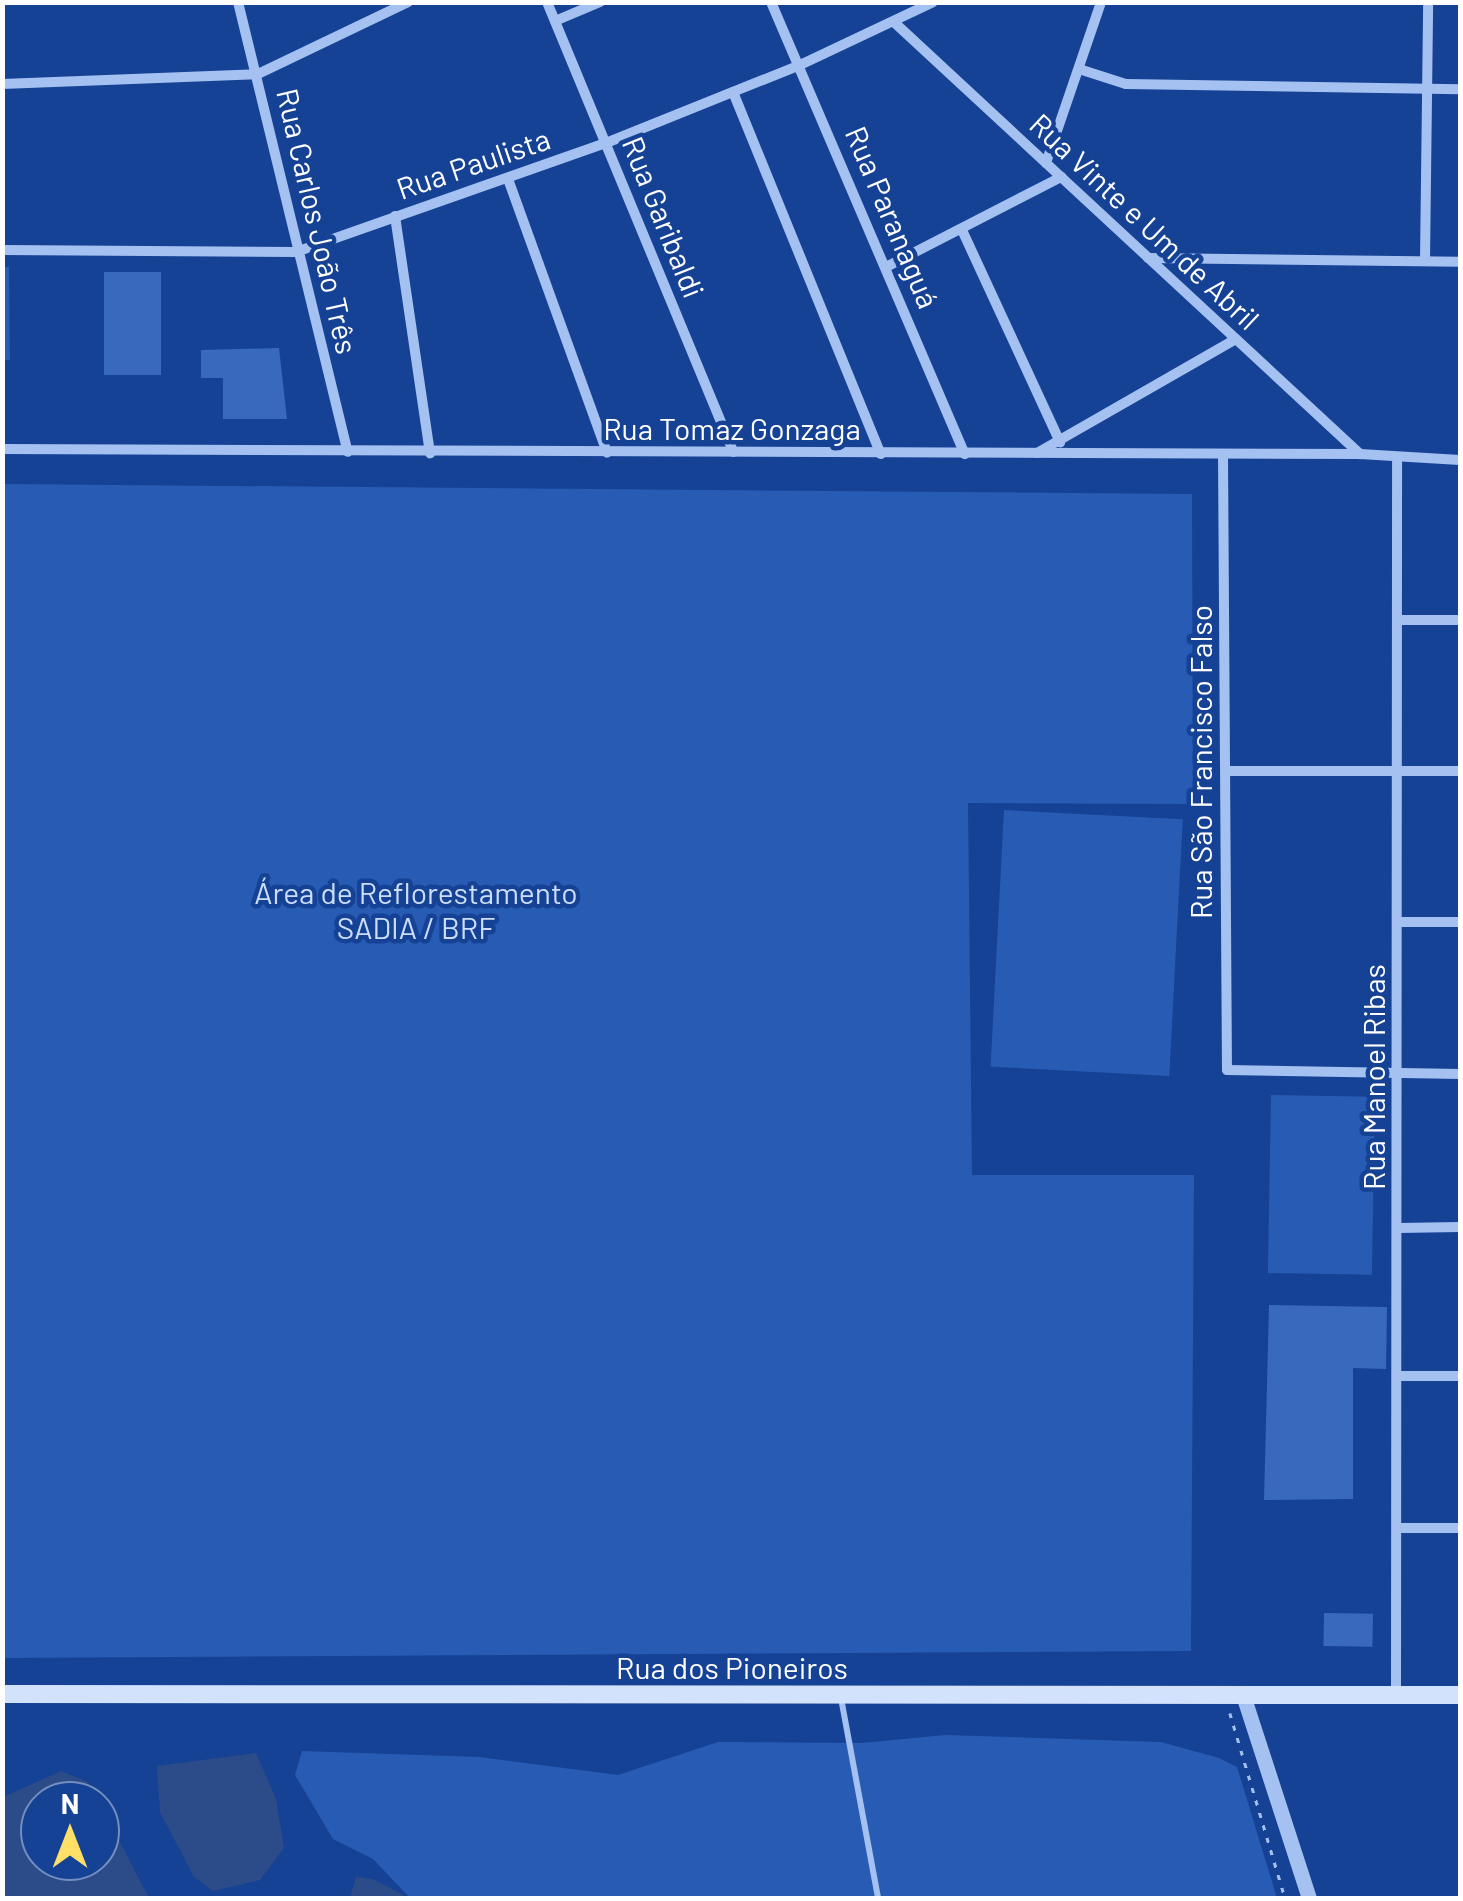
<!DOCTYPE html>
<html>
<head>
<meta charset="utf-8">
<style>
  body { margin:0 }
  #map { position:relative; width:1463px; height:1901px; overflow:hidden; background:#154294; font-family:Barlow,sans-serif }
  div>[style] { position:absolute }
  .green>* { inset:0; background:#285bb3; transform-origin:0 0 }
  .water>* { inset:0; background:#2b4c89 }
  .building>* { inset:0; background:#3969bb; transform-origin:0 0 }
  .path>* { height:2.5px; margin-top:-1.25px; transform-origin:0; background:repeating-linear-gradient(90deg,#a5c1f1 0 5px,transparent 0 13px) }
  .service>* { height:6px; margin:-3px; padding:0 3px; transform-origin:3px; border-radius:3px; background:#a5c1f1 }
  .minor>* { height:10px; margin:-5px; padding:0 5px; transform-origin:5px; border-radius:5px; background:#a5c1f1 }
  .tertiary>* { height:15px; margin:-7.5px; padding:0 7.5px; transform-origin:7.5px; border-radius:7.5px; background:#a5c1f1 }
  .secondary>* { height:18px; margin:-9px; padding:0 9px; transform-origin:9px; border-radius:9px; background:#d3e2fc }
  span { translate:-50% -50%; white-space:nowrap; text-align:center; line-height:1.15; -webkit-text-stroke:9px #154294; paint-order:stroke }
  .street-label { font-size:30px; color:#fff }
  .park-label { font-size:30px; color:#ccdefc }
  .frame { position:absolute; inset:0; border:5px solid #fff; pointer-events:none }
  .north { position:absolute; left:20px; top:1781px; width:100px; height:100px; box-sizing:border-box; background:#154294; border:2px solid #738ebf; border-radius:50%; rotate:0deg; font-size:28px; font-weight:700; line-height:40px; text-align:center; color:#fff }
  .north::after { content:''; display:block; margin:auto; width:35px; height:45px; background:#ffdf65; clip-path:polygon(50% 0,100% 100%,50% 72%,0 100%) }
</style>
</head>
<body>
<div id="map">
  <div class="green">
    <div style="clip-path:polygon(3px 267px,9px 267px,10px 360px,3px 360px)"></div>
    <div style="clip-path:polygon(3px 484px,1192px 494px,1193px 804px,968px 803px,972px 1175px,1194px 1175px,1191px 1651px,3px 1658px)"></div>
    <div style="left:1004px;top:810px;width:179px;height:257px;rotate:3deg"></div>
    <div style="left:1271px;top:1095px;width:104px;height:178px;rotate:1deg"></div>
    <div style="clip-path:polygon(945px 1735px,1161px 1742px,1219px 1758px,1237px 1767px,1277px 1898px,410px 1898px,373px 1859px,333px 1839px,295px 1775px,302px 1751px,480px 1757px,618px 1775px,718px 1742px,862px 1743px)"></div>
  </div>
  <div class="water">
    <div style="clip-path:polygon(256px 1753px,276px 1799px,284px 1848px,260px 1880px,213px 1891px,194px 1877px,160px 1812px,157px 1766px)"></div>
    <div style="clip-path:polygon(61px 1771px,88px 1782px,98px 1801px,40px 1801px,40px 1861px,100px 1861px,100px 1804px,149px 1898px,3px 1898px,3px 1797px)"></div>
    <div style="clip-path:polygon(356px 1877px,373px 1879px,409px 1898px,350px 1898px)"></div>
  </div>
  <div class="building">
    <div style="left:104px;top:272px;width:57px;height:103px"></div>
    <div style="clip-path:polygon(279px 348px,287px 419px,223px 419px,223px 378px,201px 378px,201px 350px)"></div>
    <div style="clip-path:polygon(1269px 1305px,1387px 1307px,1386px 1369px,1353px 1368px,1353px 1499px,1264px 1500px)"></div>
    <div style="left:1324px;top:1613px;width:49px;height:33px;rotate:1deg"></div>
  </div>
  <div class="path">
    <div style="left:1230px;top:1713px;width:193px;rotate:73.4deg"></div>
  </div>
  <div class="service">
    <div style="left:841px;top:1698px;width:203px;rotate:79.5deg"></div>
  </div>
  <div class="minor">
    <div style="left:238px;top:2px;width:463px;rotate:76.3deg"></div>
    <div style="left:547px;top:2px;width:487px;rotate:67.5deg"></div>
    <div style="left:771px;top:2px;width:492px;rotate:66.8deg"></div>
    <div style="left:555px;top:21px;width:49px;rotate:-22.9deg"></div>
    <div style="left:896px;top:24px;width:633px;rotate:42.82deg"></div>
    <div style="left:1079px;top:69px;width:49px;rotate:17.7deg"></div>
    <div style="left:1126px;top:84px;width:334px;rotate:0.9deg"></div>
    <div style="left:2px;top:84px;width:256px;rotate:-2.2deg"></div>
    <div style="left:258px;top:74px;width:166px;rotate:-25.6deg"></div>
    <div style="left:733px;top:92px;width:391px;rotate:67.8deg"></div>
    <div style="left:1046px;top:163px;width:170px;rotate:-71.1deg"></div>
    <div style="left:508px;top:179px;width:291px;rotate:70.1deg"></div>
    <div style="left:395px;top:216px;width:240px;rotate:81.6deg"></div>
    <div style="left:962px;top:230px;width:234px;rotate:65.2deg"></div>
    <div style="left:2px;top:250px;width:294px;rotate:0.4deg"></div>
    <div style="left:296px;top:252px;width:329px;rotate:-19.4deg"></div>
    <div style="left:606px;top:143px;width:209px;rotate:-21.9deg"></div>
    <div style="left:800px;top:65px;width:147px;rotate:-25.3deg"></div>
    <div style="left:1148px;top:258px;width:312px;rotate:0.7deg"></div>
    <div style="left:1425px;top:261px;width:259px;rotate:-89.3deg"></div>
    <div style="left:888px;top:266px;width:195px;rotate:-27.2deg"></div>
    <div style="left:2px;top:449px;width:1358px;rotate:0.21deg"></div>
    <div style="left:1360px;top:454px;width:100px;rotate:3.4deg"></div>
    <div style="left:1037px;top:453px;width:229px;rotate:-29.8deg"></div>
    <div style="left:1223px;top:454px;width:616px;rotate:89.63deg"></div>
    <div style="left:1227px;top:1070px;width:233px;rotate:1deg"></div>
    <div style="left:1399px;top:620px;width:61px"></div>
    <div style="left:1226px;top:771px;width:234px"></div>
    <div style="left:1397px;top:922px;width:63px"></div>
    <div style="left:1398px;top:1228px;width:62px;rotate:-0.9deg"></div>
    <div style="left:1398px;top:1376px;width:62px"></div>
    <div style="left:1398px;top:1528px;width:62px"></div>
    <div style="left:1396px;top:1695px;width:1235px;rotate:-89.95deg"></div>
  </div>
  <div class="tertiary">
    <div style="left:1243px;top:1695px;width:213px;rotate:72deg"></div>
  </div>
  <div class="secondary">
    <div style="left:2px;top:1694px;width:1458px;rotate:0.04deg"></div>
  </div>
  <div class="street-label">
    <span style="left:473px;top:163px;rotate:-19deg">Rua Paulista</span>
    <span style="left:664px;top:217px;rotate:68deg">Rua Garibaldi</span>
    <span style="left:893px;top:217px;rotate:67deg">Rua Paranaguá</span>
    <span style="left:318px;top:221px;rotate:77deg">Rua Carlos João Três</span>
    <span style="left:1145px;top:221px;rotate:43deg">Rua Vinte e Um de Abril</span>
    <span style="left:732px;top:428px">Rua Tomaz Gonzaga</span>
    <span style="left:1200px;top:762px;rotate:-90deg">Rua São Francisco Falso</span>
    <span style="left:1373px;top:1077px;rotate:-90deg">Rua Manoel Ribas</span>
    <span style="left:732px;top:1667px">Rua dos Pioneiros</span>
  </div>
  <div class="park-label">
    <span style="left:416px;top:909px">Área de Reflorestamento<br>SADIA / BRF</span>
  </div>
  <div class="frame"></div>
  <div class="north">N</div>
</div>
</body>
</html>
